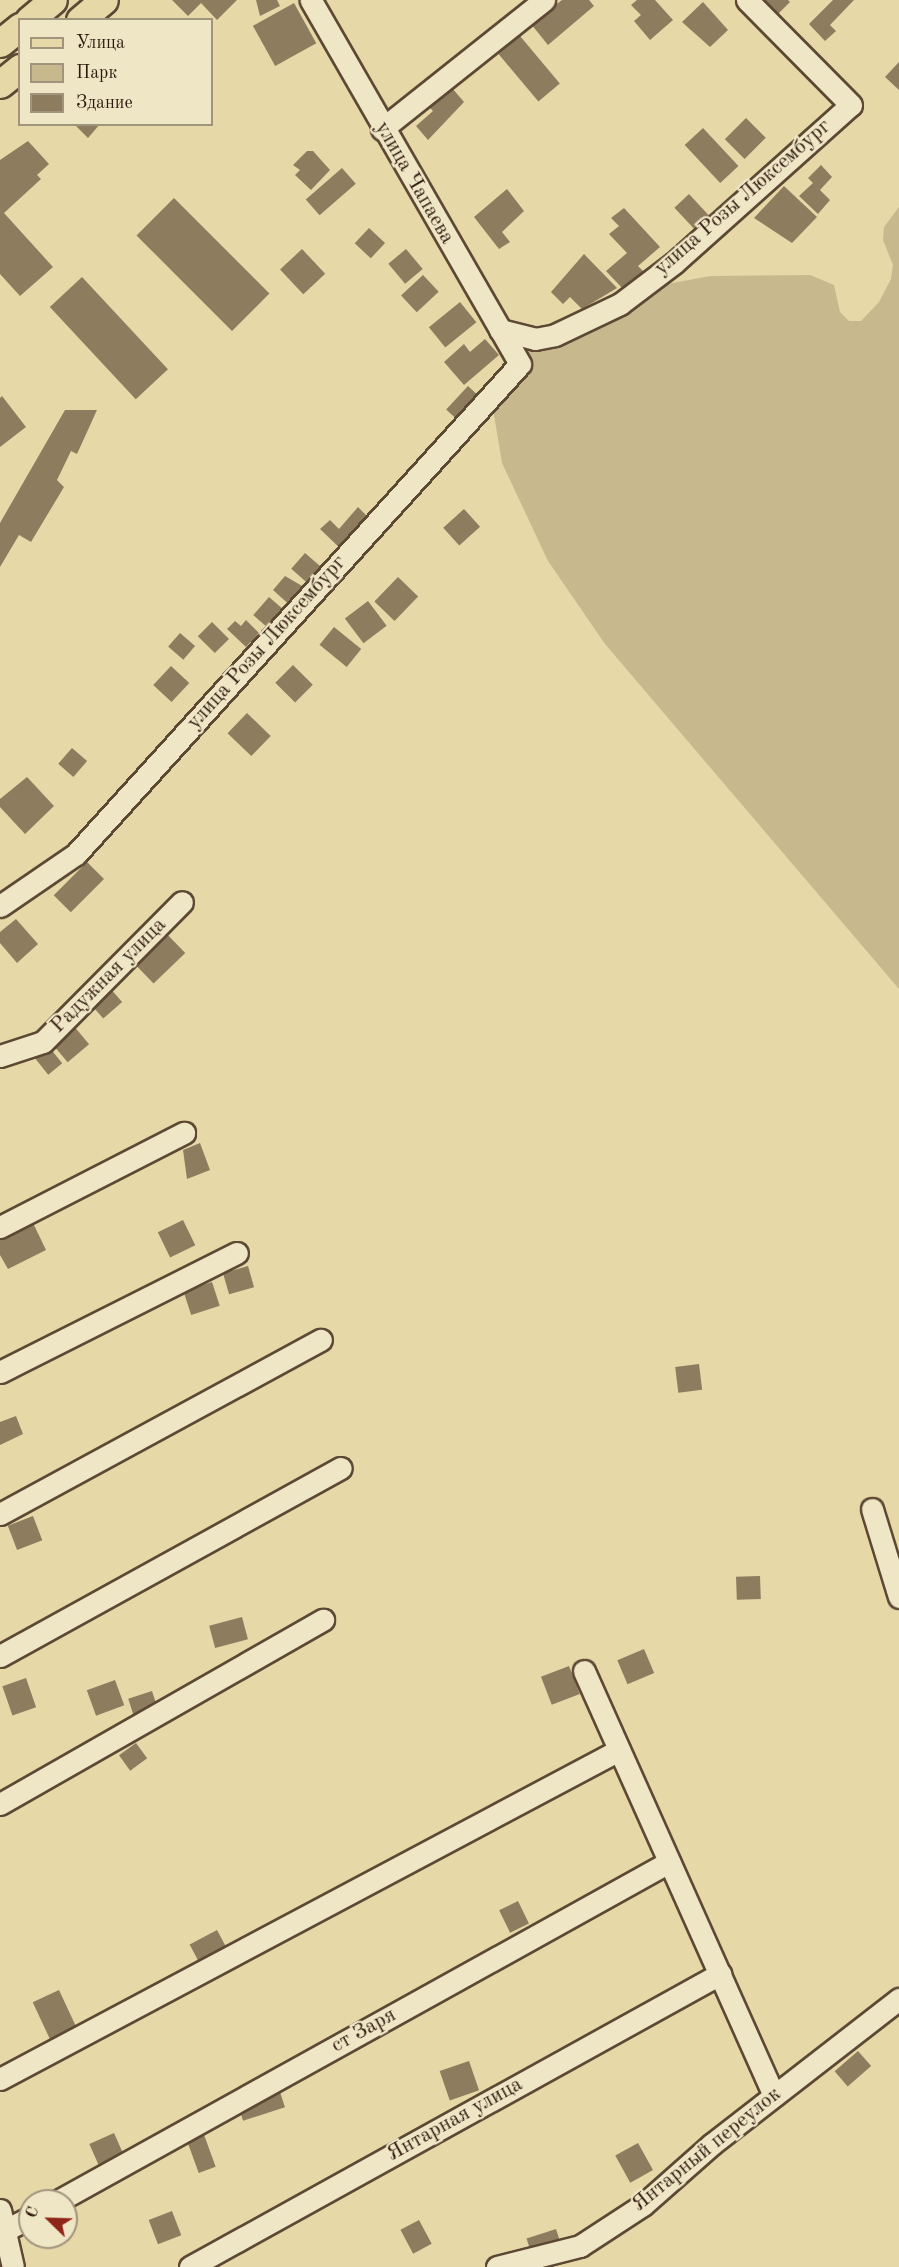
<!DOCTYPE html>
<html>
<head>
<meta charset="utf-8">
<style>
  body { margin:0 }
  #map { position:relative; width:899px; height:2267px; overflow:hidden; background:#e7d8a8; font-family:"Old Standard TT",serif }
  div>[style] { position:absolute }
  .green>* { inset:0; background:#c7b88e }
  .building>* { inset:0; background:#8e7c5e; transform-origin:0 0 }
  .roads { filter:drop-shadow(2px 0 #5c4934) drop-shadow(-2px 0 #5c4934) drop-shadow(0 2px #5c4934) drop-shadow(0 -2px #5c4934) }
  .minor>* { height:21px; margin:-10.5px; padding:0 10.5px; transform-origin:10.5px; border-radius:10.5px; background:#efe6c6 }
  .major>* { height:27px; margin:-13.5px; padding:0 13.5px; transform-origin:13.5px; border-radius:13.5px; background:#e7d8a8 }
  span { translate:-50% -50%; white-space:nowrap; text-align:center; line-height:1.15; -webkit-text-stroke:4.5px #efe6c6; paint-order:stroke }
  .street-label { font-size:21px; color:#2d190d }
  .legend { position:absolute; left:18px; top:18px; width:195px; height:108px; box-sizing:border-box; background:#efe6c6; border:2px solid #a1947c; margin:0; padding:8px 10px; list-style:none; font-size:18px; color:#2d190d }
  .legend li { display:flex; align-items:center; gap:12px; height:30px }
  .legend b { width:30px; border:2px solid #a1947c }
  .north { position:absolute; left:18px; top:2189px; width:60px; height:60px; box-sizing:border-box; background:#efe6c6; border:2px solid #a1947c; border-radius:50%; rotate:293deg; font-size:16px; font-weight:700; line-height:24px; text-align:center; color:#2d190d }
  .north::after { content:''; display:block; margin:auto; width:21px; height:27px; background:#8f2418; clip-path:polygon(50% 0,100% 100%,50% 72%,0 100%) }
</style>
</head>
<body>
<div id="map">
  <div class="green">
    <div style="clip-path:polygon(899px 207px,899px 989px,605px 644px,548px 561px,502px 463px,494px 415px,497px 389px,521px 342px,554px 321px,646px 288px,710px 276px,810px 275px,834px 285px,840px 312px,849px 321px,861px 321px,879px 302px,891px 279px,893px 265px,883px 240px,884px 227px)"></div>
  </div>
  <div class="building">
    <div style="clip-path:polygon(172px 0,237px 0,217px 20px,201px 3px,188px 16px)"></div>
    <div style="clip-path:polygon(256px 0,277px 0,280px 6px,260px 16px)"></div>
    <div style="clip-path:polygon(562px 0,589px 0,594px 6px,548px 45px,531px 24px)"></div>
    <div style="clip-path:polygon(637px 0,655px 0,673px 20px,650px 40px,634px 21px,641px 15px,631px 5px)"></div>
    <div style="clip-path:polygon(759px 0,788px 0,790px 2px,772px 20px)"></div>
    <div style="clip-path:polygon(833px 0,854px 0,830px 25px,836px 31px,825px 41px,809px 24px)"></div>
    <div style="clip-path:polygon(703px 2px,728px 30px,710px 47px,682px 22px)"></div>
    <div style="left:294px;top:3px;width:46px;height:47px;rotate:61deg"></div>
    <div style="left:520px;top:36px;width:62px;height:28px;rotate:50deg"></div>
    <div style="clip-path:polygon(899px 62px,899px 90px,885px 77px)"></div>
    <div style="clip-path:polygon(452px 88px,464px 102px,428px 140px,416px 126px,433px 111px,429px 107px)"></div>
    <div style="left:746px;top:118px;width:28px;height:30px;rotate:45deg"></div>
    <div style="clip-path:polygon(74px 124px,100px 124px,88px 138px)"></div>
    <div style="left:703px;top:128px;width:52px;height:25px;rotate:47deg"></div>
    <div style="clip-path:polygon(28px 141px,49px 164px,37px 175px,41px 179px,4px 213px,53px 267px,20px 296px,0 274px,0 160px)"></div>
    <div style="clip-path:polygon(307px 151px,313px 151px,330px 170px,311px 190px,295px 175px,300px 170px,293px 165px)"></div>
    <div style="clip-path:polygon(821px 165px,832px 177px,820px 190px,830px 200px,818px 214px,799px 196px,813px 183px,808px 178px)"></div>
    <div style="left:342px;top:168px;width:21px;height:48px;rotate:49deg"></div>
    <div style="clip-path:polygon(784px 186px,817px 217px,792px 243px,754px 218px)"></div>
    <div style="clip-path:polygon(507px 189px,524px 211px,502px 232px,510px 242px,499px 249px,474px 217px)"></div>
    <div style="left:689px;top:194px;width:33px;height:20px;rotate:47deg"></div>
    <div style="left:174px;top:198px;width:135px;height:53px;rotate:45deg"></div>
    <div style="clip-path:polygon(624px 208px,660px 247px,638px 266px,646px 274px,625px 291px,606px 271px,627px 253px,609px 234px,619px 226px,611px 218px)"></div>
    <div style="left:369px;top:228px;width:22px;height:21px;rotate:43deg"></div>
    <div style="left:302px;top:249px;width:34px;height:30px;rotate:47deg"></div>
    <div style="left:406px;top:249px;width:26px;height:23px;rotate:50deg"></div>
    <div style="clip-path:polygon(584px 254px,617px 288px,582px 309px,570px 297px,563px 304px,551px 292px)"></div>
    <div style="left:423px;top:275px;width:23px;height:30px;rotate:47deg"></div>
    <div style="left:82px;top:277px;width:126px;height:44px;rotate:47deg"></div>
    <div style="left:460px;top:302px;width:26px;height:40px;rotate:51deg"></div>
    <div style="clip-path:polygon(485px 339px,499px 355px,464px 385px,444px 362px,464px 344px,470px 352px)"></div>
    <div style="left:468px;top:386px;width:21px;height:32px;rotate:43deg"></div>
    <div style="clip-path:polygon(2px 396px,26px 427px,0 447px,0 398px)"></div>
    <div style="clip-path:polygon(65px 410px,97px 410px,77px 454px,71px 451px,57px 480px,64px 487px,31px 542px,19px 535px,0 567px,0 523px)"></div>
    <div style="clip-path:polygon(358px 507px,372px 521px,344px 552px,320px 529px,330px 520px,339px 529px)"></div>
    <div style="left:464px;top:509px;width:24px;height:28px;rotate:48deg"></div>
    <div style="left:305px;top:553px;width:21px;height:21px;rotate:41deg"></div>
    <div style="clip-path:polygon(285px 576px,309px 590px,293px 608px,273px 590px)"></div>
    <div style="left:398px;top:577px;width:28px;height:34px;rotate:44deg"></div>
    <div style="left:269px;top:597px;width:23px;height:24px;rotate:41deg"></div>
    <div style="left:368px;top:601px;width:31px;height:29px;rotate:53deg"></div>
    <div style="clip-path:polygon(246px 620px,259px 633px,246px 647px,227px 629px,235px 621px,241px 626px)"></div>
    <div style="left:212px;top:622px;width:24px;height:20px;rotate:45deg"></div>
    <div style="left:334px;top:627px;width:35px;height:23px;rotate:39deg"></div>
    <div style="left:180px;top:633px;width:20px;height:18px;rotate:41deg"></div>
    <div style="left:293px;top:665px;width:28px;height:25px;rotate:45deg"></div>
    <div style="left:171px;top:666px;width:25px;height:26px;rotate:43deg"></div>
    <div style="left:247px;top:713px;width:33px;height:28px;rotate:44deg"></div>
    <div style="left:72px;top:748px;width:20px;height:21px;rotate:41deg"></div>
    <div style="clip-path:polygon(27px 777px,54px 806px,25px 834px,0 807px,0 799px)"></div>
    <div style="left:87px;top:862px;width:24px;height:47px;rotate:45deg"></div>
    <div style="clip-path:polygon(16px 919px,38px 944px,17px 963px,0 943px,0 932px)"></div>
    <div style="left:163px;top:930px;width:32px;height:44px;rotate:46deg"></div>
    <div style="left:109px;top:987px;width:20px;height:25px;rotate:49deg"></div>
    <div style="left:73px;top:1025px;width:25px;height:28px;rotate:50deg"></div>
    <div style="left:49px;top:1047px;width:21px;height:18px;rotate:51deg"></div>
    <div style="clip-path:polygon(200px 1143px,210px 1170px,187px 1179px,183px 1150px)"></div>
    <div style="left:183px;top:1220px;width:28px;height:28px;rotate:64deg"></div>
    <div style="clip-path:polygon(33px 1223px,46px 1250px,8px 1269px,0 1255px,0 1239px)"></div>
    <div style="left:248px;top:1266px;width:22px;height:26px;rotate:74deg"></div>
    <div style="left:212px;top:1282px;width:25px;height:30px;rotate:72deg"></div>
    <div style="left:699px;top:1364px;width:26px;height:24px;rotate:83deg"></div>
    <div style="clip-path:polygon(16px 1416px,23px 1434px,0 1445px,0 1422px)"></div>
    <div style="left:33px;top:1516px;width:26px;height:27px;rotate:69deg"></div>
    <div style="left:760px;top:1576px;width:23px;height:24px;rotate:88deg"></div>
    <div style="left:242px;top:1617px;width:23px;height:34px;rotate:75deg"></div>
    <div style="left:644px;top:1649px;width:26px;height:29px;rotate:67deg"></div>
    <div style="left:569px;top:1666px;width:30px;height:30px;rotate:69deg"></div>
    <div style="left:26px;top:1678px;width:31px;height:25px;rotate:71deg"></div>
    <div style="left:115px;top:1680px;width:27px;height:30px;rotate:70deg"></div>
    <div style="left:152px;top:1691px;width:22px;height:25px;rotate:72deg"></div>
    <div style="left:136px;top:1743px;width:19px;height:21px;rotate:54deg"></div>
    <div style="left:518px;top:1901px;width:25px;height:21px;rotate:64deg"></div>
    <div style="left:217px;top:1930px;width:27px;height:31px;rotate:62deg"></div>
    <div style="left:59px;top:1990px;width:43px;height:29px;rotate:65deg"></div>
    <div style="left:858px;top:2051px;width:20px;height:31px;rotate:49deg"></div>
    <div style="left:469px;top:2061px;width:31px;height:31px;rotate:71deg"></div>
    <div style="left:280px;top:2092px;width:16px;height:44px;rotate:72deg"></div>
    <div style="left:203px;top:2132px;width:37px;height:18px;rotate:70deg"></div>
    <div style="left:114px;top:2133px;width:27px;height:27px;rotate:66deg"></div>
    <div style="left:638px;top:2143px;width:31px;height:26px;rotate:61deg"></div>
    <div style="left:172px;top:2211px;width:26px;height:25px;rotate:69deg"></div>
    <div style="left:419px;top:2220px;width:27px;height:21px;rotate:62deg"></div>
    <div style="left:556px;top:2229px;width:20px;height:31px;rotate:72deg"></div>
  </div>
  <div class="roads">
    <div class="minor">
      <div style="left:382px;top:129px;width:207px;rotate:-38.5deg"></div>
      <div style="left:500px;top:330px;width:36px;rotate:14deg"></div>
      <div style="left:535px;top:339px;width:20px;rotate:-11deg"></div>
      <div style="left:555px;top:335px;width:72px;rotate:-25.5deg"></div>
      <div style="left:620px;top:304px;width:68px;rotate:-37.2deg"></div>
      <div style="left:674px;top:263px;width:237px;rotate:-41.8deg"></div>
      <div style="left:851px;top:105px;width:148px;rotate:-134.7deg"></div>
      <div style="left:0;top:906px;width:92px;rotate:-34.4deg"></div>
      <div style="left:76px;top:854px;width:661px;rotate:-47.82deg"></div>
      <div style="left:520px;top:364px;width:420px;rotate:-119.9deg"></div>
      <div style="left:0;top:1056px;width:45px;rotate:-18deg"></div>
      <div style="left:43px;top:1042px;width:197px;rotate:-45.2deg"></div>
      <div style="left:0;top:1227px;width:207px;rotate:-27.1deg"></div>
      <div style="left:0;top:1372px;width:265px;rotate:-26.7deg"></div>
      <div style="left:872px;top:1509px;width:92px;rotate:72.9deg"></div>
      <div style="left:0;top:1514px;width:365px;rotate:-28.5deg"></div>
      <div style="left:0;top:1656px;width:389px;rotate:-28.9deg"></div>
      <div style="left:584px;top:1671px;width:465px;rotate:65.9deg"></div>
      <div style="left:0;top:1804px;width:372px;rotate:-29.7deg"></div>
      <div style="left:0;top:2079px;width:701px;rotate:-27.99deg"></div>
      <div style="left:58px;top:2201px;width:699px;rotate:-29.02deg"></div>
      <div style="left:0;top:2210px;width:58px;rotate:77.2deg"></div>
      <div style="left:4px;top:2231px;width:30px;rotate:-28deg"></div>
      <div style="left:190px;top:2267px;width:606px;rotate:-28.94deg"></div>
      <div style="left:497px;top:2267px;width:86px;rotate:-14.2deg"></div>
      <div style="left:580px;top:2246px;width:75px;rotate:-33.1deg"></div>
      <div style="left:643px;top:2205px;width:92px;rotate:-41.5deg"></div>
      <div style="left:712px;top:2144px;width:237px;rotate:-37.8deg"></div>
    </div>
    <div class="major">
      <div style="left:29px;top:20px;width:31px;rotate:-40deg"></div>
      <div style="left:80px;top:20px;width:31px;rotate:-40deg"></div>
      <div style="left:0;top:43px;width:26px;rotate:-39deg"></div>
      <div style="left:0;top:84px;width:26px;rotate:-39deg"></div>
    </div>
  </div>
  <div class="street-label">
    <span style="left:414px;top:183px;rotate:60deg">улица Чапаева</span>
    <span style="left:743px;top:198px;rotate:-41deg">улица Розы Люксембург</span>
    <span style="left:267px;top:643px;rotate:-48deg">улица Розы Люксембург</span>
    <span style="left:109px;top:976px;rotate:-45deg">Радужная улица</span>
    <span style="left:364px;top:2031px;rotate:-29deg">ст Заря</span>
    <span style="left:455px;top:2120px;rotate:-29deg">Янтарная улица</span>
    <span style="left:707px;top:2150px;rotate:-39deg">Янтарный переулок</span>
  </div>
  <ul class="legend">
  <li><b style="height:8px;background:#e7d8a8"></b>Улица</li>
  <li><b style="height:16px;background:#c7b88e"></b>Парк</li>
  <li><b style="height:16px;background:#8e7c5e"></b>Здание</li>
  </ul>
  <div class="north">С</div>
</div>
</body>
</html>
